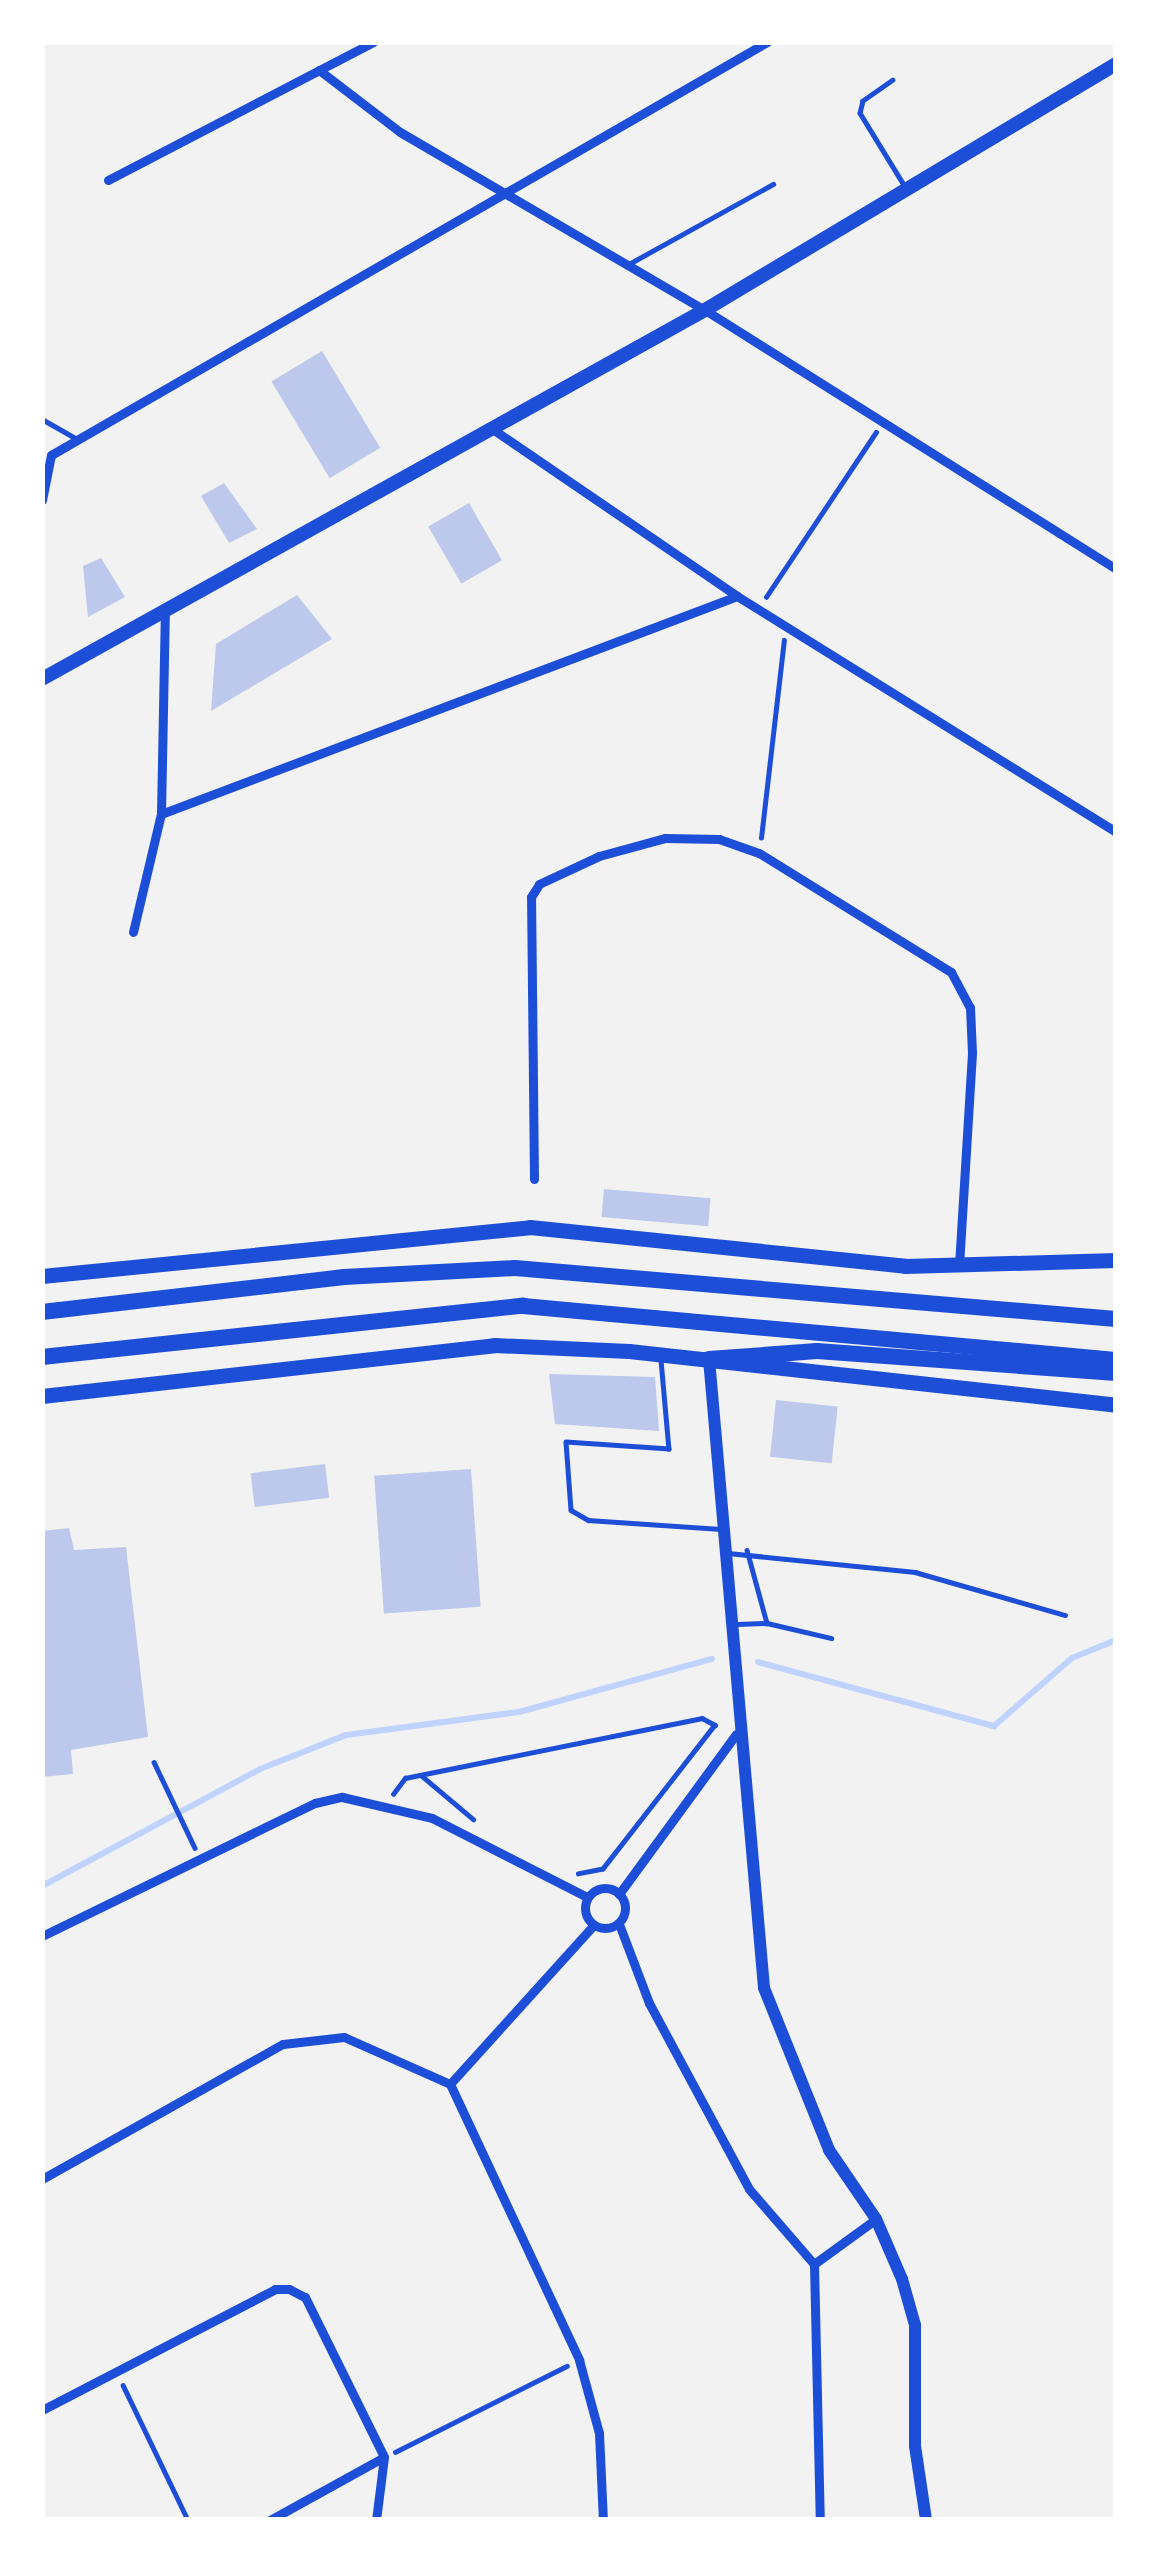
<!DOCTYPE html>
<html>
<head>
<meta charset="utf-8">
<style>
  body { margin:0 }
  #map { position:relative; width:1158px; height:2562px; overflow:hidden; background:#f2f2f2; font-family:Lora,serif }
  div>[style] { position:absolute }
  .stream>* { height:6px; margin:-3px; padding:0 3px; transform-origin:3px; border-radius:3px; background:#bfd3fe }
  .building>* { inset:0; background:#bdc9ec; transform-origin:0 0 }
  .path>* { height:4.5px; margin:-2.25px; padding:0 2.25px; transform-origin:2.25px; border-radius:2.25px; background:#1d4ed8 }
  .service>* { height:4.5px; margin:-2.25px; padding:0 2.25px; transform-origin:2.25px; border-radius:2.25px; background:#1d4ed8 }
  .minor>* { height:9px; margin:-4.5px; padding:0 4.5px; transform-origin:4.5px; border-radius:4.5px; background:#1d4ed8 }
  .minor>.ring { margin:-4.5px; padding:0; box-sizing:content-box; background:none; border:9px solid #1d4ed8; border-radius:50% }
  .tertiary>* { height:12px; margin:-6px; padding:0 6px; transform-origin:6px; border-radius:6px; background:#1d4ed8 }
  .secondary>* { height:14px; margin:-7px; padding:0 7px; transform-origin:7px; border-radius:7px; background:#1d4ed8 }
  .trunk>* { height:15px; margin:-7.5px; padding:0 7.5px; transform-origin:7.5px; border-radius:7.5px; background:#1d4ed8 }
  .motorway>* { height:16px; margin:-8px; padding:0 8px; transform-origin:8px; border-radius:8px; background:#1d4ed8 }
  span { translate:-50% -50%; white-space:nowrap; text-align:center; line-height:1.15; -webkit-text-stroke:12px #fff; paint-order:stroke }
  .frame { position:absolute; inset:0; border:45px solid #fff; pointer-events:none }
</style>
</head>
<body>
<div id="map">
  <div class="stream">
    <div style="left:758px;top:1662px;width:245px;rotate:15.2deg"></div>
    <div style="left:994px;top:1726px;width:103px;rotate:-41.1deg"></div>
    <div style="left:1072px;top:1658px;width:48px;rotate:-22.2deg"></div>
    <div style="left:42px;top:1886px;width:247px;rotate:-28.2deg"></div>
    <div style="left:260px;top:1769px;width:92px;rotate:-21.6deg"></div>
    <div style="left:346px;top:1735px;width:175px;rotate:-7.6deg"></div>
    <div style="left:519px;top:1712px;width:200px;rotate:-15.4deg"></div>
  </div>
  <div class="building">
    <div style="left:322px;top:351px;width:113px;height:59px;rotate:59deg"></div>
    <div style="clip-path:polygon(224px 483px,257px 529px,229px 543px,201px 496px)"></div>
    <div style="left:469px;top:503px;width:66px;height:47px;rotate:60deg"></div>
    <div style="clip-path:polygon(101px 558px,125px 597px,88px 617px,83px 566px)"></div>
    <div style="clip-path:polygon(297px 595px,332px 639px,211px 711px,216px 644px)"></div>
    <div style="left:604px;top:1189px;width:107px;height:28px;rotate:5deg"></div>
    <div style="clip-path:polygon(549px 1374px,655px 1377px,659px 1431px,555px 1424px)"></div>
    <div style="left:776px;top:1400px;width:62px;height:57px;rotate:6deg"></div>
    <div style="left:325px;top:1464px;width:34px;height:75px;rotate:83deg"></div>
    <div style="left:471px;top:1469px;width:138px;height:97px;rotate:86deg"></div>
    <div style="clip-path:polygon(69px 1528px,74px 1550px,126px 1547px,148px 1737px,71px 1750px,73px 1774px,42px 1777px,42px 1531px)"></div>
  </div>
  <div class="path">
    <div style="left:766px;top:597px;width:198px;rotate:-56.3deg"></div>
    <div style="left:761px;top:838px;width:199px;rotate:-83.4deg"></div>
    <div style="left:154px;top:1762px;width:95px;rotate:64.5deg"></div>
    <div style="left:422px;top:1776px;width:67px;rotate:40.1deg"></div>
    <div style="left:393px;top:1794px;width:20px;rotate:-53deg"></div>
    <div style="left:405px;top:1778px;width:303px;rotate:-11.4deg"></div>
    <div style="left:702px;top:1718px;width:15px;rotate:28deg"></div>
    <div style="left:715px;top:1725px;width:182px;rotate:127.9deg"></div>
    <div style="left:603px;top:1869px;width:25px;rotate:169deg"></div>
    <div style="left:123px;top:2385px;width:150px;rotate:64.3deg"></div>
    <div style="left:395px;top:2452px;width:192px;rotate:-26.6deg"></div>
  </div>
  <div class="service">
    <div style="left:893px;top:80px;width:37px;rotate:145deg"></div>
    <div style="left:863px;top:101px;width:12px;rotate:104deg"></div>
    <div style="left:860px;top:113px;width:88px;rotate:58.5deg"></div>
    <div style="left:627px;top:265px;width:167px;rotate:-29deg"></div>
    <div style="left:42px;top:419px;width:40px;rotate:29.7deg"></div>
    <div style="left:661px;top:1360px;width:89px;rotate:84.9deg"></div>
    <div style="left:669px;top:1449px;width:103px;rotate:-176.1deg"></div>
    <div style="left:566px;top:1442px;width:68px;rotate:85.8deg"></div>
    <div style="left:571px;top:1510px;width:20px;rotate:30deg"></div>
    <div style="left:588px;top:1520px;width:133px;rotate:3.9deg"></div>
    <div style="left:747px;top:1550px;width:76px;rotate:74.7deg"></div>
    <div style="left:767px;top:1623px;width:66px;rotate:13.2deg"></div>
    <div style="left:728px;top:1553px;width:188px;rotate:5.8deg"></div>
    <div style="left:915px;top:1572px;width:156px;rotate:16deg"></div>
    <div style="left:737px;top:1624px;width:30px;rotate:-2deg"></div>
  </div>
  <div class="minor">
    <div style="left:319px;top:70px;width:102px;rotate:37.4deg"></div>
    <div style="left:400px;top:132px;width:353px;rotate:30.3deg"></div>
    <div style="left:705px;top:310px;width:486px;rotate:32.2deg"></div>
    <div style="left:108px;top:180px;width:299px;rotate:-27.5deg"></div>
    <div style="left:491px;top:428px;width:298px;rotate:34.3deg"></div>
    <div style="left:737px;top:596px;width:446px;rotate:31.9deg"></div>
    <div style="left:42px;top:500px;width:46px;rotate:-78.7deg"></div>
    <div style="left:51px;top:455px;width:827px;rotate:-29.98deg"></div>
    <div style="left:161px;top:814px;width:616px;rotate:-20.73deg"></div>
    <div style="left:133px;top:932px;width:121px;rotate:-76.7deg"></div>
    <div style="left:161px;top:814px;width:202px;rotate:-88.9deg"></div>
    <div style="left:534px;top:1179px;width:282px;rotate:-90.6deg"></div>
    <div style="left:531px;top:897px;width:15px;rotate:-58deg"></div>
    <div style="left:539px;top:884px;width:66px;rotate:-25deg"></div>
    <div style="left:599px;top:856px;width:68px;rotate:-15.3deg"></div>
    <div style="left:665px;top:838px;width:54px;rotate:1.1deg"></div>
    <div style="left:719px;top:839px;width:42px;rotate:19.3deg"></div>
    <div style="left:759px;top:853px;width:226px;rotate:31.8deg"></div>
    <div style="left:951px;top:972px;width:40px;rotate:62deg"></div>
    <div style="left:970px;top:1007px;width:46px;rotate:87.5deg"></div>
    <div style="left:972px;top:1053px;width:214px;rotate:93.5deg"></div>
    <div class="ring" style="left:585px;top:1888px;width:31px;height:31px"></div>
    <div style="left:619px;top:1894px;width:198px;rotate:-53.8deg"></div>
    <div style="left:619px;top:1924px;width:85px;rotate:69.2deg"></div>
    <div style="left:649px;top:2003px;width:211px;rotate:61.7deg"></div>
    <div style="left:749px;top:2189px;width:99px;rotate:49.1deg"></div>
    <div style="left:814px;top:2264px;width:256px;rotate:88.7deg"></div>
    <div style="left:42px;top:1936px;width:304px;rotate:-26deg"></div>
    <div style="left:315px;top:1803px;width:28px;rotate:-13deg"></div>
    <div style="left:342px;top:1797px;width:92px;rotate:13.1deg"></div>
    <div style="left:432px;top:1818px;width:174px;rotate:27deg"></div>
    <div style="left:450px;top:2084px;width:213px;rotate:-47.9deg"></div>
    <div style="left:42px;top:2179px;width:276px;rotate:-29.3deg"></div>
    <div style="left:283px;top:2044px;width:61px;rotate:-6.5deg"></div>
    <div style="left:344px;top:2037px;width:116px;rotate:23.9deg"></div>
    <div style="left:450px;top:2084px;width:305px;rotate:64.9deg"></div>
    <div style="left:579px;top:2360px;width:76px;rotate:74.7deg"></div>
    <div style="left:599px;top:2433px;width:87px;rotate:87.4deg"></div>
    <div style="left:814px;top:2264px;width:77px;rotate:-36deg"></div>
    <div style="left:42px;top:2410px;width:263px;rotate:-27.4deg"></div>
    <div style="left:275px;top:2289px;width:14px"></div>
    <div style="left:289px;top:2289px;width:18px;rotate:27deg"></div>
    <div style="left:305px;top:2297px;width:178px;rotate:63.7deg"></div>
    <div style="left:384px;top:2457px;width:64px;rotate:97.2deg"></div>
    <div style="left:270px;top:2520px;width:130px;rotate:-28.9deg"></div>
  </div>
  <div class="tertiary">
    <div style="left:709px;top:1359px;width:631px;rotate:85deg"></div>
    <div style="left:764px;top:1988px;width:175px;rotate:68.1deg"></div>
    <div style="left:829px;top:2150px;width:83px;rotate:55.7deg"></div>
    <div style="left:876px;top:2219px;width:65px;rotate:66.6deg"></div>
    <div style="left:902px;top:2279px;width:48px;rotate:74.2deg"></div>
    <div style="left:915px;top:2325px;width:121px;rotate:90deg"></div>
    <div style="left:915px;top:2446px;width:75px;rotate:81.5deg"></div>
  </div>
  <div class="secondary">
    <div style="left:42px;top:679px;width:759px;rotate:-29.1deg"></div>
    <div style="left:705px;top:310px;width:479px;rotate:-30.9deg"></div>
  </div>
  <div class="trunk">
    <div style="left:42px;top:1276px;width:490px;rotate:-5.7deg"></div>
    <div style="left:530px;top:1227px;width:377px;rotate:5.9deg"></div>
    <div style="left:905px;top:1266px;width:211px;rotate:-1.6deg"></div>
    <div style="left:42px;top:1396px;width:455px;rotate:-6.4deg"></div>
    <div style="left:494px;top:1345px;width:135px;rotate:2.5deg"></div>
    <div style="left:629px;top:1351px;width:490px;rotate:6.3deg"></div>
  </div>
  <div class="motorway">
    <div style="left:42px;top:1312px;width:304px;rotate:-6.6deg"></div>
    <div style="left:344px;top:1277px;width:171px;rotate:-3deg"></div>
    <div style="left:515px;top:1268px;width:603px;rotate:4.85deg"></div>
    <div style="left:42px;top:1357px;width:484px;rotate:-6.1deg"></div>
    <div style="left:523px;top:1306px;width:595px;rotate:5.2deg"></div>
    <div style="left:709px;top:1359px;width:108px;rotate:-4.2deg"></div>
    <div style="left:817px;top:1351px;width:300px;rotate:4.2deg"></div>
  </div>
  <div class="frame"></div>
</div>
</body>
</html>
